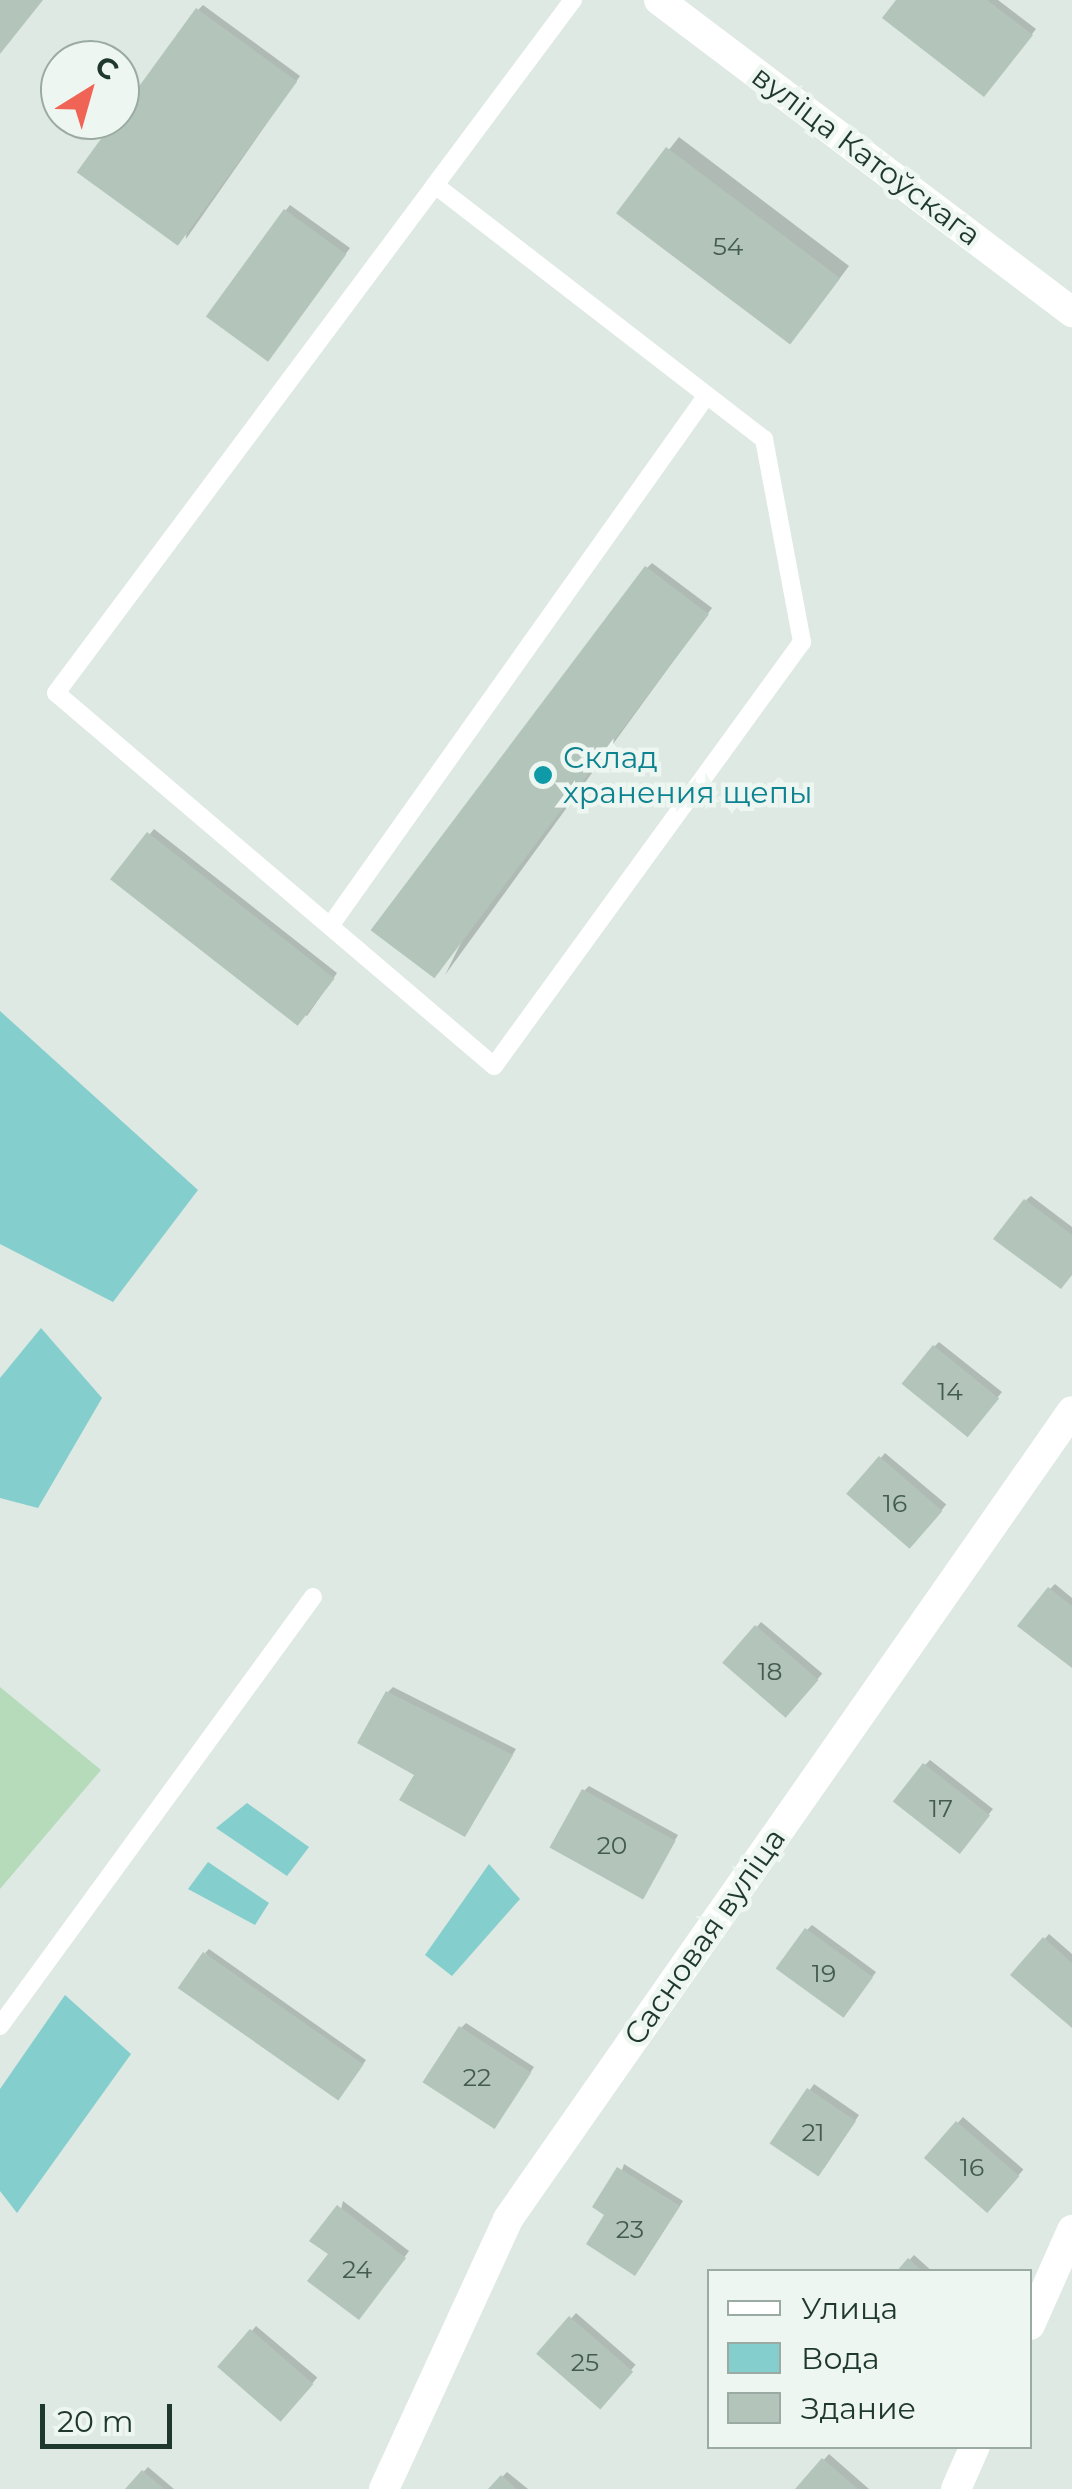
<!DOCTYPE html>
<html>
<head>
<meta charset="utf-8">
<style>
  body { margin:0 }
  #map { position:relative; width:1072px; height:2489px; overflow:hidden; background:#dde9e2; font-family:Montserrat,sans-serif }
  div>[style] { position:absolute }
  .green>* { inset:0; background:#b6dbbb }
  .water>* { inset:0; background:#85cece }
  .shadow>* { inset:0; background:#0003; transform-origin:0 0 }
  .building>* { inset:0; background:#b3c4bb; transform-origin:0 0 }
  .service>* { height:18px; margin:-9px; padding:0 9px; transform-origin:9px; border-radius:9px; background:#fff }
  .minor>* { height:30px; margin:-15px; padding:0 15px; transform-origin:15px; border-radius:15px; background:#fff }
  .dots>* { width:28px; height:28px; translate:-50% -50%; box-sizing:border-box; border:5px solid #eef6f1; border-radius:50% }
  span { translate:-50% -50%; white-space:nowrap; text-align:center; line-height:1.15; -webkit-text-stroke:9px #eef6f1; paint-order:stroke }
  .number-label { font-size:25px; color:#445b51 }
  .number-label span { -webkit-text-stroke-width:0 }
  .street-label { font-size:30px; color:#1f382e }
  .culture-label { font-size:30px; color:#0d838f }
  .left { translate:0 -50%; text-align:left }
  .legend { position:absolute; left:707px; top:2269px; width:325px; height:180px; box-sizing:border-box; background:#eef6f1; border:2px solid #9baaa3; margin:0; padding:12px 18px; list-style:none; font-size:30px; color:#1f382e }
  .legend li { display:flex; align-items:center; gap:20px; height:50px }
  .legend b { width:50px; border:2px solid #9baaa3 }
  .north { position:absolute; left:40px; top:40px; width:100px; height:100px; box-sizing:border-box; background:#eef6f1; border:2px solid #9baaa3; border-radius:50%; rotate:37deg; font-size:28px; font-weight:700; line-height:40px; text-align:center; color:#1f382e }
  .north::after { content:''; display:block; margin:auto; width:35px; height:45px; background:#f06455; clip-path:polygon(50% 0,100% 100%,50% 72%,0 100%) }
  .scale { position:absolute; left:40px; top:2404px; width:132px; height:45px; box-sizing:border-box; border:5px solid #1f382e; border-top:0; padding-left:12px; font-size:30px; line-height:35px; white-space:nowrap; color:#1f382e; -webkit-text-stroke:8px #eef6f1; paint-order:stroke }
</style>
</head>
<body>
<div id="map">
  <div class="green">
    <div style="clip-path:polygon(0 1687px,101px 1770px,0 1889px)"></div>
  </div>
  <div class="water">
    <div style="clip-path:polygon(0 1011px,198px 1190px,113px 1302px,0 1244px)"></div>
    <div style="clip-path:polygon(41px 1328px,102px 1398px,38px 1508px,0 1498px,0 1378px)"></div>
    <div style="clip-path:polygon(247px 1803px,309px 1847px,287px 1876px,216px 1828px)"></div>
    <div style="clip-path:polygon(208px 1862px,269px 1903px,255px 1925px,188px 1889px)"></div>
    <div style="clip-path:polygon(489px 1864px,520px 1899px,452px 1976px,425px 1955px)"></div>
    <div style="clip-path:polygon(65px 1995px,131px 2054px,17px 2213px,0 2191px,0 2089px)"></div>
  </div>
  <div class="shadow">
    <div style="clip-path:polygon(899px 0,998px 0,1036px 29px,989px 89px)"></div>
    <div style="clip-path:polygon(203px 5px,300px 76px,186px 239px,198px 10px)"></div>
    <div style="clip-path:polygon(679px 137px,849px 266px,801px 330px,619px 213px)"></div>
    <div style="clip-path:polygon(290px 205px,350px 248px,272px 353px,286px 210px)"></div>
    <div style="clip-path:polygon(652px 563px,712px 608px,445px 975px,647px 568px)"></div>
    <div style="clip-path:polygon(154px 829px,337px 973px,307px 1016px,113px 879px)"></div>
    <div style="clip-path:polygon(1031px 1196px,1072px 1227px,1072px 1273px,1026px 1200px)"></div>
    <div style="clip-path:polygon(939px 1342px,1002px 1392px,972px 1428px,934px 1347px)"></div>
    <div style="left:885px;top:1453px;width:80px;height:53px;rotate:40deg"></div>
    <div style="clip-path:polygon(1055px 1584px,1072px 1598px,1072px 1665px,1050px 1589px)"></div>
    <div style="left:761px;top:1622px;width:80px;height:54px;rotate:40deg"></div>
    <div style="clip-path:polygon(393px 1687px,516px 1749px,465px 1834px,417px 1775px,388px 1692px)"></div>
    <div style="clip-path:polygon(930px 1760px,993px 1809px,963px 1845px,925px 1765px)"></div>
    <div style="clip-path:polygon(589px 1786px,678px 1835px,642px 1896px,584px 1791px)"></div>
    <div style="clip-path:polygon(812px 1925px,876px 1972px,848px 2009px,807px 1930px)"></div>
    <div style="clip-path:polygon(1049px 1934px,1072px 1954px,1072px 2024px,1014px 1975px)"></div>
    <div style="clip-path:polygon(209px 1949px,366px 2060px,342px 2094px,205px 1953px)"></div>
    <div style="clip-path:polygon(466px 2023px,534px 2067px,499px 2120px,461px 2028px)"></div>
    <div style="clip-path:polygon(814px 2084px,859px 2115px,824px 2168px,773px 2143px)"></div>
    <div style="left:963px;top:2117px;width:80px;height:54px;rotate:41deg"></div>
    <div style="clip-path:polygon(624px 2164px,683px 2201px,640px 2268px,608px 2214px)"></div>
    <div style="clip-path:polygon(343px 2201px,409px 2251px,364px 2311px,331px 2254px)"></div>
    <div style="clip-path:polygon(914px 2255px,933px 2272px,899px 2272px)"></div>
    <div style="left:576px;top:2313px;width:79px;height:54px;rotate:41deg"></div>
    <div style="left:256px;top:2326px;width:80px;height:53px;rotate:40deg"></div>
    <div style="clip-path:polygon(829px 2454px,869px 2489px,798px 2489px)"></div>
    <div style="clip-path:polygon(148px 2467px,174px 2489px,128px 2489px)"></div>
    <div style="clip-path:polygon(507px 2472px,528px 2489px,491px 2489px)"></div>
  </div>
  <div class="building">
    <div style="clip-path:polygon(0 0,43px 0,0 54px)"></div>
    <div style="clip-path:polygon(896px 0,987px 0,1033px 35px,984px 97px,882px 18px)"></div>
    <div style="left:196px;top:8px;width:125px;height:203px;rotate:36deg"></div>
    <div style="left:666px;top:147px;width:218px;height:83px;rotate:37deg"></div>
    <div style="left:284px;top:209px;width:77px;height:133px;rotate:36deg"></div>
    <div style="left:645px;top:566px;width:80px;height:456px;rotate:37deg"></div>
    <div style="left:147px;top:832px;width:238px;height:60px;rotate:38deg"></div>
    <div style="clip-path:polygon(1024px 1199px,1072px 1235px,1072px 1275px,1061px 1289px,993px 1239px)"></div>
    <div style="left:933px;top:1345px;width:85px;height:50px;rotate:39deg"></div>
    <div style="left:879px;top:1456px;width:84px;height:50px;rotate:41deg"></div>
    <div style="clip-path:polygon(1048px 1587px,1072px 1606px,1072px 1668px,1017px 1626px)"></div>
    <div style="left:755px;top:1625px;width:84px;height:50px;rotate:41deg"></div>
    <div style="clip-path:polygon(386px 1691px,513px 1755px,465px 1837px,399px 1800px,414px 1775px,357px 1743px)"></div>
    <div style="left:923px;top:1763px;width:85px;height:49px;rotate:38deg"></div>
    <div style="left:582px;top:1789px;width:107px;height:67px;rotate:29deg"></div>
    <div style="left:805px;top:1928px;width:84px;height:50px;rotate:36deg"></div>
    <div style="clip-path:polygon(1043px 1937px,1072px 1963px,1072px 2028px,1010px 1975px)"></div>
    <div style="left:203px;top:1952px;width:196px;height:44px;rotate:35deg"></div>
    <div style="left:459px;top:2026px;width:86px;height:67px;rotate:33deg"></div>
    <div style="left:807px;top:2088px;width:59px;height:67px;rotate:34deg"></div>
    <div style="left:956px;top:2121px;width:84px;height:49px;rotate:41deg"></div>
    <div style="clip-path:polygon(617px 2167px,680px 2206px,635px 2276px,586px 2244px,604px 2215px,592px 2207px)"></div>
    <div style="clip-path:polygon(337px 2205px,406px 2258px,359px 2320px,307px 2281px,328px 2254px,309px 2241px)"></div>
    <div style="clip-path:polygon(908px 2258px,923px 2272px,896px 2272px)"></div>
    <div style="left:569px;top:2316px;width:85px;height:50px;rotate:41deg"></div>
    <div style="left:250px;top:2329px;width:84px;height:50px;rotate:41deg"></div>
    <div style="clip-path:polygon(822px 2458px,858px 2489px,795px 2489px)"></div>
    <div style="clip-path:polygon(142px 2470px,164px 2489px,125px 2489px)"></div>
    <div style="clip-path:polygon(501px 2475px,517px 2489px,488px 2489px)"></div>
  </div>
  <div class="service">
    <div style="left:435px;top:185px;width:416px;rotate:37.7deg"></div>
    <div style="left:764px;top:439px;width:207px;rotate:79.4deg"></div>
    <div style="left:802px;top:642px;width:524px;rotate:126deg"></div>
    <div style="left:494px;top:1066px;width:575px;rotate:-139.58deg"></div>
    <div style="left:56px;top:693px;width:634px;rotate:-53.27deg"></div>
    <div style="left:435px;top:185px;width:231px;rotate:-53.3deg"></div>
    <div style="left:330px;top:926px;width:651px;rotate:-54.63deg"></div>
    <div style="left:0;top:2026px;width:531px;rotate:-53.89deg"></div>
  </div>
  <div class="minor">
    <div style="left:659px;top:0;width:518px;rotate:37.07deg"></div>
    <div style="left:1030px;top:2325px;width:104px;rotate:-66.1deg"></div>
    <div style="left:384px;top:2489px;width:297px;rotate:-65.3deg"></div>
    <div style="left:508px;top:2219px;width:985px;rotate:-55.08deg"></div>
    <div style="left:956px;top:2489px;width:47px;rotate:-66.2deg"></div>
  </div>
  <div class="dots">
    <div style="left:543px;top:775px;background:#0f9aa8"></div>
  </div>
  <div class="number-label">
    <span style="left:728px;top:246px">54</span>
    <span style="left:950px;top:1391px">14</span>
    <span style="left:895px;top:1503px">16</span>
    <span style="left:770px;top:1671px">18</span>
    <span style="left:941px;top:1808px">17</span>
    <span style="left:612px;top:1845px">20</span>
    <span style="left:824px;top:1973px">19</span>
    <span style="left:477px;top:2077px">22</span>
    <span style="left:813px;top:2132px">21</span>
    <span style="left:972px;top:2167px">16</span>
    <span style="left:630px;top:2229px">23</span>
    <span style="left:357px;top:2269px">24</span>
    <span style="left:585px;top:2362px">25</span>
  </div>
  <div class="street-label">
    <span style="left:866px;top:156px;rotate:37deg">вуліца Катоўскага</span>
    <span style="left:705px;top:1937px;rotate:-55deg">Сасновая вуліца</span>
  </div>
  <div class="culture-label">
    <span class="left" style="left:563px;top:775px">Склад<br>хранения щепы</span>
  </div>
  <ul class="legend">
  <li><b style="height:12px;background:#fff"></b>Улица</li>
  <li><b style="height:28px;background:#85cece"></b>Вода</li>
  <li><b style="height:28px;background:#b3c4bb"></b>Здание</li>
  </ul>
  <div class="north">С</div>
  <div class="scale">20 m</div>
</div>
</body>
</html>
